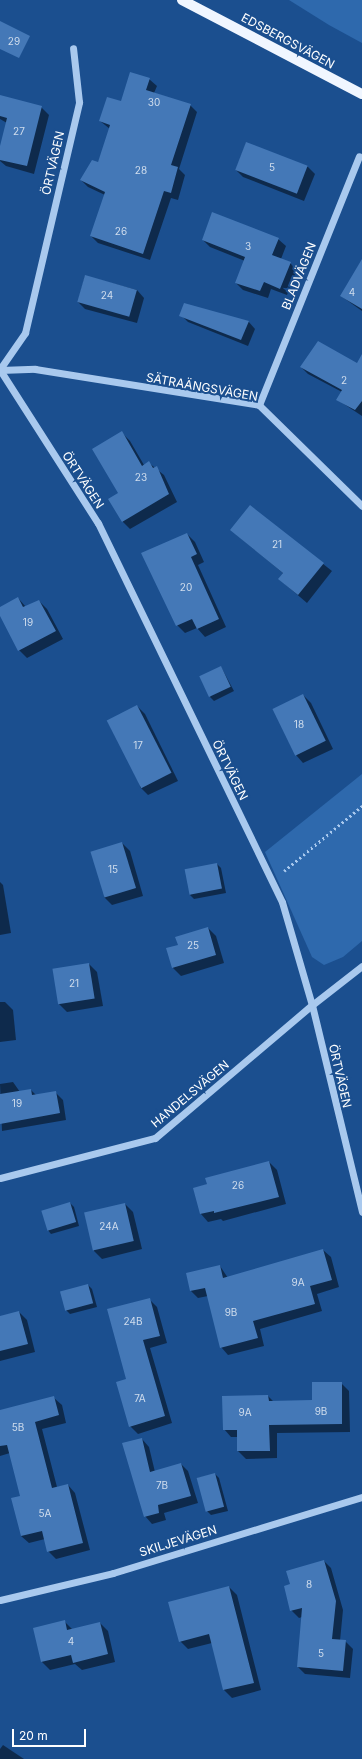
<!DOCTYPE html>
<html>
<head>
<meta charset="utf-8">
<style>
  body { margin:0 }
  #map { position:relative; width:362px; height:1759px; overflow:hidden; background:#1b4f8f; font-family:Inter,sans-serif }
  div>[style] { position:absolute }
  .green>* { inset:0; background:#2e69ad }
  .shadow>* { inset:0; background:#0007 }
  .building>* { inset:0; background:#4478b7; transform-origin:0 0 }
  .path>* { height:2.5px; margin-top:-1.25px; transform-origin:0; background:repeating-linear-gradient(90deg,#a9c9ee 0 2px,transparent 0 5px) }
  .minor>* { height:7px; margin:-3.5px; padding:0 3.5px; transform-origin:3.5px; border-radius:3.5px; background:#a9c9ee }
  .major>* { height:10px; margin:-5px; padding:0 5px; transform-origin:5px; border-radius:5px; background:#f0f6ff }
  span { translate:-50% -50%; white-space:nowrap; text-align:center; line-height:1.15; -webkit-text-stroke:4px #1b4f8f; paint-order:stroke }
  .number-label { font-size:10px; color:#d0dded }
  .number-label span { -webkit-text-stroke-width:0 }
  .street-label { font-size:12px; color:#fff }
  .scale { position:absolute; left:12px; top:1729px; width:74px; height:18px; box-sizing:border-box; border:2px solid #fff; border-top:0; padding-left:5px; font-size:12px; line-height:14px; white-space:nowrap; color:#fff; -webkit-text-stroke:3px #1b4f8f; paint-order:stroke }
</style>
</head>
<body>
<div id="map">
  <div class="green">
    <div style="clip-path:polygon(289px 0,362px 0,362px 43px,329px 25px)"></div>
    <div style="clip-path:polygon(362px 774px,362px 941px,343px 957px,324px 965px,312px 957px,265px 852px)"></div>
  </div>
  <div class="shadow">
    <div style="clip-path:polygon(149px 79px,157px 86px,154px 93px,190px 105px,197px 112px,179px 169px,185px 175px,178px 200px,171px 198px,150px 260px,98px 243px,91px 236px,105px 195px,88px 187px,81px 180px,98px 163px,110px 129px,100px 121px)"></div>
    <div style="clip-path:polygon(0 96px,41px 107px,49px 115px,34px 174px,6px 166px,0 161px,7px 123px,0 119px)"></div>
    <div style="clip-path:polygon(246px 143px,308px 167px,315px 174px,304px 201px,243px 177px,236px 170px)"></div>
    <div style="clip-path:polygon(278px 239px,286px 246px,281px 259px,290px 263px,297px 270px,287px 295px,271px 289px,268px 298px,243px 290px,236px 283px,245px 261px,210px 247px,203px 240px)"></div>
    <div style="clip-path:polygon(85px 276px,137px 290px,144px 298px,137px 323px,85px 309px,78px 302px)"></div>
    <div style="clip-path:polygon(362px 276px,362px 311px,341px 296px)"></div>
    <div style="clip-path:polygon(181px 315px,248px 321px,255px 329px,248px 346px,188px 322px)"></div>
    <div style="clip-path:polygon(301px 367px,362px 367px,362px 416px,338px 400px,342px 392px,308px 374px)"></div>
    <div style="clip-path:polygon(122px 433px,130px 441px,144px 465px,149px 463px,164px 475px,177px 502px,130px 529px,122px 521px,119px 494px)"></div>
    <div style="clip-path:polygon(250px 506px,332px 571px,307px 603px,279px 579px,283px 573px,231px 530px)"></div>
    <div style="clip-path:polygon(187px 534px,195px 542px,204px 562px,198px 565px,226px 627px,205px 637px,197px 628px,185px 633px,177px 625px)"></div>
    <div style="clip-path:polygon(18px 598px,26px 607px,39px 601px,47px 609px,63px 639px,27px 658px,19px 650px,0 614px,0 608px)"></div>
    <div style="clip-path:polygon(221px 667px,234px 691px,214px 701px,210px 697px)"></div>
    <div style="clip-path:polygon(303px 695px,311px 703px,333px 749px,303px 763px,296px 755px)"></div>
    <div style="clip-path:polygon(137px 706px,145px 714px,178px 781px,148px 795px,140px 787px)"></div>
    <div style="clip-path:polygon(122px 843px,130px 851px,143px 896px,112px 905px,104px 897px)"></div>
    <div style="clip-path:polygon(217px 864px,221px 868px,226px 893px,194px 899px,190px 895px)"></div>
    <div style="clip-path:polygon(0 882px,3px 885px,11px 933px,0 935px)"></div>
    <div style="clip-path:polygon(208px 928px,216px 936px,224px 963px,181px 976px,173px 968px,179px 945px)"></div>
    <div style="clip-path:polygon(89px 964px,97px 972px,103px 1006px,67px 1012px,59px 1004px)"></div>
    <div style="clip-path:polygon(0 1002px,5px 1002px,13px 1010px,16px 1040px,0 1042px)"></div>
    <div style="clip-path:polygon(13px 1082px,20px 1092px,31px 1090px,37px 1096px,56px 1093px,63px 1100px,66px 1120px,2px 1131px,0 1084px)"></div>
    <div style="clip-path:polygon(269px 1162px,277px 1170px,286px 1204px,223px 1221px,221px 1219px,208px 1222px,201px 1214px,194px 1189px)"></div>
    <div style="clip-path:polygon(70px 1203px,74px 1207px,79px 1226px,51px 1234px,47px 1229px)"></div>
    <div style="clip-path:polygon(125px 1204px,133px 1212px,142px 1249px,102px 1259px,94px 1251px,85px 1214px)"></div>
    <div style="clip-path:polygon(323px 1250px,331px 1257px,339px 1287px,317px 1294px,322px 1311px,260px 1329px,264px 1346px,228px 1355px,221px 1347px,208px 1296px,198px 1298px,191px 1291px,187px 1274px,220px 1266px,228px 1278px)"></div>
    <div style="clip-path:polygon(88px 1285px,92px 1289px,97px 1307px,70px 1314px,66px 1310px)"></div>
    <div style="clip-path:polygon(149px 1299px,157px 1307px,167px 1343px,150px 1348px,172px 1423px,138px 1434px,130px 1426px,127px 1380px)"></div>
    <div style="clip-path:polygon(19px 1312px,27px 1320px,35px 1352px,0 1361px,0 1317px)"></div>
    <div style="clip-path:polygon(341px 1383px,349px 1391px,350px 1432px,277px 1433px,277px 1458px,246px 1459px,238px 1451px,238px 1437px,231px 1437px,224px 1429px,268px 1396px,274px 1402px,313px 1401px)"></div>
    <div style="clip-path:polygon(54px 1398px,62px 1405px,66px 1423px,42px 1429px,57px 1487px,68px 1485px,75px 1493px,90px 1550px,56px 1559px,48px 1551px,45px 1539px,29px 1543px,21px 1536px,21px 1496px,10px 1453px,0 1456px,0 1411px)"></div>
    <div style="clip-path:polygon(142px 1439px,149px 1447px,155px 1472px,181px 1464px,188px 1471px,198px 1503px,164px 1513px,166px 1520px,152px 1524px,145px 1516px)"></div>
    <div style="clip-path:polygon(215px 1474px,219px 1478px,228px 1511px,211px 1515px,207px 1511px,198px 1478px)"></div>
    <div style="clip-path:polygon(324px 1561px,331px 1568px,343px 1610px,340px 1641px,345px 1641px,353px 1649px,350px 1678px,305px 1674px,298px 1667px,302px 1617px,299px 1618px,291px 1610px,291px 1585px)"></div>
    <div style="clip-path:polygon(229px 1587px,237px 1595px,261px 1690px,232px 1698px,224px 1690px,212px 1643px,188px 1649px,180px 1641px)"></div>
    <div style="clip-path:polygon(64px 1621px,73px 1630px,100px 1623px,108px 1631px,115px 1662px,82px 1670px,75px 1664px,50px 1670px,42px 1662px,34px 1629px)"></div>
    <div style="clip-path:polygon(3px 1745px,24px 1759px,0 1759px,0 1749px)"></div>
  </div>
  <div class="building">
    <div style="clip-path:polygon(0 21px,30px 36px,19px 58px,0 49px)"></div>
    <div style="clip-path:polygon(130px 72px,150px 78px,146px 90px,191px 104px,171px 165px,178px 167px,171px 193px,164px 191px,143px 254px,90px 236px,105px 192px,80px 180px,92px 160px,98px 162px,110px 125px,99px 121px,107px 97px,121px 101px)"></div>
    <div style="clip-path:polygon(0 95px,42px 106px,27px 166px,0 160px,0 146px,7px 118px,0 116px)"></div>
    <div style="left:246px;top:142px;width:66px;height:30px;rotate:21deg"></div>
    <div style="clip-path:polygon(212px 212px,279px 238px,272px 255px,291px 262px,280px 289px,264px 282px,260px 291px,235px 283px,245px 257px,202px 240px)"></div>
    <div style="clip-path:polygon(362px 259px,362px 309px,340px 296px)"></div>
    <div style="left:85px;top:275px;width:54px;height:28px;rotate:16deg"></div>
    <div style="clip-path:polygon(184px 303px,249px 321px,241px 340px,179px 316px)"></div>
    <div style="clip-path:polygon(318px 341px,357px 363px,362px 354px,362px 401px,355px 410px,336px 400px,342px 390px,300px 367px)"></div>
    <div style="clip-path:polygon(122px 431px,142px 466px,149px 461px,153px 468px,157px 466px,169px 494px,122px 522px,108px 499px,118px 493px,92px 449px)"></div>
    <div style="clip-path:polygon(250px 505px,324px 563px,298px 595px,278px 579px,283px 573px,230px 530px)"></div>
    <div style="clip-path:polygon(187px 533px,197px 554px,191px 557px,219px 619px,197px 629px,192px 619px,176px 626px,141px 553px)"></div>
    <div style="clip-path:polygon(18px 597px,23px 607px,39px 600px,56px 631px,18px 651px,0 616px,0 607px)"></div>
    <div style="left:221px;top:666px;width:23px;height:24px;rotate:65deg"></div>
    <div style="left:303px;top:694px;width:52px;height:34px;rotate:64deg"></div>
    <div style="left:137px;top:705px;width:76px;height:34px;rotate:63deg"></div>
    <div style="left:122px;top:842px;width:48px;height:33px;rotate:73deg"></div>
    <div style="left:217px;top:863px;width:26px;height:33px;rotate:79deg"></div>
    <div style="clip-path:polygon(208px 927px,216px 955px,172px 968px,166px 948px,178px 945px,175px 937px)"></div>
    <div style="left:89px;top:963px;width:36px;height:37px;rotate:81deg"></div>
    <div style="clip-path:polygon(31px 1089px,32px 1095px,56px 1091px,60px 1113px,0 1124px,0 1094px)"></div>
    <div style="clip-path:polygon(269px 1161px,279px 1197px,214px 1213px,214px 1211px,200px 1214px,193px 1188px,207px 1184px,205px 1178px)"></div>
    <div style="left:70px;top:1202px;width:21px;height:30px;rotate:73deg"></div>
    <div style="left:125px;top:1203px;width:39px;height:42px;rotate:77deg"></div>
    <div style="clip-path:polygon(323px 1249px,332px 1280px,310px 1286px,315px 1304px,253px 1321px,258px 1338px,220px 1348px,205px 1288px,190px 1291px,186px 1273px,220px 1265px,223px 1278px)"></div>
    <div style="left:88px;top:1284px;width:20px;height:29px;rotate:75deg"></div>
    <div style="clip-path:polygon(150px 1298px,160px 1336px,143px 1340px,165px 1416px,129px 1427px,116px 1382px,126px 1379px,107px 1309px)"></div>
    <div style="clip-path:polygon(19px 1311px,28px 1344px,0 1351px,0 1316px)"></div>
    <div style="clip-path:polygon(312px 1382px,342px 1382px,342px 1424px,269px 1425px,270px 1451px,237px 1451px,237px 1430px,223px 1430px,222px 1396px,268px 1395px,269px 1401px,312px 1400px)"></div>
    <div style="clip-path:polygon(54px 1396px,59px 1415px,35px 1422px,52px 1488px,68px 1484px,83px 1543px,47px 1552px,42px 1531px,21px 1536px,11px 1498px,20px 1496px,7px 1445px,0 1446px,0 1410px)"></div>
    <div style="clip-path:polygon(142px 1438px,150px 1472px,181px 1463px,191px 1496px,158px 1505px,159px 1513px,144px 1517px,122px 1443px)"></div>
    <div style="left:215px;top:1473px;width:35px;height:19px;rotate:75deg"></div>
    <div style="clip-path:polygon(324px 1560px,336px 1601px,332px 1639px,346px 1640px,343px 1671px,297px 1667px,302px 1608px,290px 1611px,284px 1586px,290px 1584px,286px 1571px)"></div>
    <div style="clip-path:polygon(229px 1586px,254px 1683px,223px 1690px,209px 1634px,179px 1642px,168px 1602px)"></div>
    <div style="clip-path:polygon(65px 1620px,67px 1630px,100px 1622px,108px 1654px,73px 1663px,71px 1655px,41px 1662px,33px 1628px)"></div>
  </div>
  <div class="path">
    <div style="left:284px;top:871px;width:102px;rotate:-39.8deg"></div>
  </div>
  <div class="minor">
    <div style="left:0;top:369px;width:44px;rotate:-55.2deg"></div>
    <div style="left:25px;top:333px;width:237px;rotate:-76.8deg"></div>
    <div style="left:79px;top:102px;width:54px;rotate:-96.3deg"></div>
    <div style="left:0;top:370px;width:182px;rotate:57.4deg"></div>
    <div style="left:98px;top:523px;width:421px;rotate:64.1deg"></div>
    <div style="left:282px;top:902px;width:107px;rotate:73.8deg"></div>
    <div style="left:312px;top:1005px;width:213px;rotate:76.4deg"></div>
    <div style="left:0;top:370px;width:35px;rotate:-2deg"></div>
    <div style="left:35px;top:369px;width:227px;rotate:9.1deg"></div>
    <div style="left:259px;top:405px;width:144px;rotate:44.4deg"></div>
    <div style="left:259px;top:405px;width:268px;rotate:-68.1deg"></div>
    <div style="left:0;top:1178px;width:160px;rotate:-14.5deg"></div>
    <div style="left:155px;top:1138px;width:206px;rotate:-40.3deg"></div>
    <div style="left:312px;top:1005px;width:63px;rotate:-38deg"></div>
    <div style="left:0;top:1600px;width:116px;rotate:-13.4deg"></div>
    <div style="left:113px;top:1573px;width:260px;rotate:-17deg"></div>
  </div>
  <div class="major">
    <div style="left:182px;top:0;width:203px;rotate:27.6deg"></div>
  </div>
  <div class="number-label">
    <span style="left:14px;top:42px">29</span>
    <span style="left:154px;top:103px">30</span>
    <span style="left:19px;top:132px">27</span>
    <span style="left:272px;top:168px">5</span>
    <span style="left:141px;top:171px">28</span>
    <span style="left:121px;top:232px">26</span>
    <span style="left:248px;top:247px">3</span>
    <span style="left:352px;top:293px">4</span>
    <span style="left:107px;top:296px">24</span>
    <span style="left:344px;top:381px">2</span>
    <span style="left:141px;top:478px">23</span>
    <span style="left:277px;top:545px">21</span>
    <span style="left:186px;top:588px">20</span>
    <span style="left:28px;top:623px">19</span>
    <span style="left:299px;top:725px">18</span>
    <span style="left:138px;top:746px">17</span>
    <span style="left:113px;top:870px">15</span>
    <span style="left:193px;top:946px">25</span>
    <span style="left:74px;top:984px">21</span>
    <span style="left:17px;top:1104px">19</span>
    <span style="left:238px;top:1186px">26</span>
    <span style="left:109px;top:1227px">24A</span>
    <span style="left:298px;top:1283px">9A</span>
    <span style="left:231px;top:1313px">9B</span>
    <span style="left:133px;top:1322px">24B</span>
    <span style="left:140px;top:1399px">7A</span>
    <span style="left:321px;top:1412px">9B</span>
    <span style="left:245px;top:1413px">9A</span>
    <span style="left:18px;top:1428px">5B</span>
    <span style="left:162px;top:1486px">7B</span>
    <span style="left:45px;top:1514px">5A</span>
    <span style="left:309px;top:1585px">8</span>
    <span style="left:71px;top:1642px">4</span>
    <span style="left:321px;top:1654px">5</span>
  </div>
  <div class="street-label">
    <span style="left:288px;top:41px;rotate:28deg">EDSBERGSVÄGEN</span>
    <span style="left:53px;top:163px;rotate:-77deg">ÖRTVÄGEN</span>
    <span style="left:299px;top:276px;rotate:-68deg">BLADVÄGEN</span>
    <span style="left:202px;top:387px;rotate:10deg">SÄTRAÄNGSVÄGEN</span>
    <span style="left:83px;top:480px;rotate:57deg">ÖRTVÄGEN</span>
    <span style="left:230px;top:770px;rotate:64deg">ÖRTVÄGEN</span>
    <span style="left:340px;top:1076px;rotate:77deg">ÖRTVÄGEN</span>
    <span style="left:190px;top:1094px;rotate:-40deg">HANDELSVÄGEN</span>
    <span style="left:178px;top:1541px;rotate:-17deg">SKILJEVÄGEN</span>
  </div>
  <div class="scale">20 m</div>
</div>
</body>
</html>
